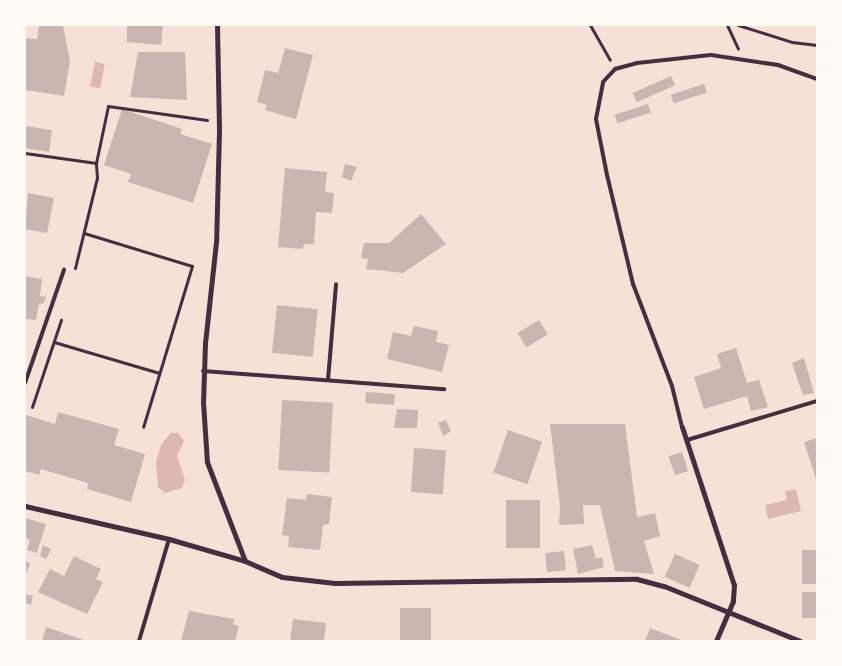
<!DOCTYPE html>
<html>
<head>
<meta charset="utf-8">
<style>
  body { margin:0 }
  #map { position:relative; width:842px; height:666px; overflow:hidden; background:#f7e1d7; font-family:"Noto Sans",sans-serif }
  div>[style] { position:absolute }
  .water>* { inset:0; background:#dcb8b0; transform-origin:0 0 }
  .building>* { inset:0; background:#ccb4b1; transform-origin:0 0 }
  .path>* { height:3px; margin:-1.5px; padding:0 1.5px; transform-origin:1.5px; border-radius:1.5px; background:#4a2c40 }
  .service>* { height:4px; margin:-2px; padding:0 2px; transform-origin:2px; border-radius:2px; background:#4a2c40 }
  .minor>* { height:5px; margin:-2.5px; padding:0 2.5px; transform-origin:2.5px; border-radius:2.5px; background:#4a2c40 }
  span { translate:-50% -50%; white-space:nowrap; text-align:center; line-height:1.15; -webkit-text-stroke:4px #fffaf5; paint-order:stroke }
  .frame { position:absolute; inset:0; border:26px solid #fffaf5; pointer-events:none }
</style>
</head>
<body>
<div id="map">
  <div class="water">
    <div style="left:95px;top:62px;width:10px;height:25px;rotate:11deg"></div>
    <div style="clip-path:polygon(171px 433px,178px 433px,184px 441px,177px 456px,185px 480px,182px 488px,165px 493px,158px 487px,156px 462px,161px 445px)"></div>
    <div style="clip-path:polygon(796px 489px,801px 511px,768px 519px,765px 505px,787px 500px,785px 491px)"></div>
  </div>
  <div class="building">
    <div style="clip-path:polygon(39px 25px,63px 25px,70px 61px,64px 96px,25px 90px,25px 38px,37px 39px)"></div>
    <div style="clip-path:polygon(127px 25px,163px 25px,161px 45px,127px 42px)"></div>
    <div style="clip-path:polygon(285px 48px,313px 55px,296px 119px,265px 110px,267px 105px,257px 102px,265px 70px,278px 73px)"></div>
    <div style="clip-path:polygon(138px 52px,185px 52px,187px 100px,130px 97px)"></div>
    <div style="left:671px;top:76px;width:10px;height:42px;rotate:66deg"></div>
    <div style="left:704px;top:84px;width:9px;height:35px;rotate:72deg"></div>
    <div style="left:648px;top:104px;width:9px;height:35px;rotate:72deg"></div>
    <div style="clip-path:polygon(122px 109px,182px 129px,180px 134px,212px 144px,193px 203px,128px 182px,131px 174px,104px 165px)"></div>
    <div style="clip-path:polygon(25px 126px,52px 130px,49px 152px,25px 148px)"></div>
    <div style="clip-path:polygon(345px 164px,357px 167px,351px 181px,342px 177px)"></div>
    <div style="clip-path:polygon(285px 168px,327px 172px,325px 192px,334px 193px,332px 213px,316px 212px,314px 244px,305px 244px,302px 249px,278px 247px)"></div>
    <div style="clip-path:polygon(28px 193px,54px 198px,47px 233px,25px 229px)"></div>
    <div style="clip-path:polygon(421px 214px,446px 244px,403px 273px,366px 269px,368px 259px,361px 258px,364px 243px,389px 243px)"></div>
    <div style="clip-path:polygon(25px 276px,42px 279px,40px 296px,46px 297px,43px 304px,39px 303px,36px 320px,25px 319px)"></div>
    <div style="left:277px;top:305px;width:41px;height:48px;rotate:6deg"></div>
    <div style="left:539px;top:320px;width:17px;height:25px;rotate:59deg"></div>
    <div style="clip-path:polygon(414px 326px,438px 331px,436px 342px,449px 345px,442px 372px,387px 359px,393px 332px,411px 336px)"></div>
    <div style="clip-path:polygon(736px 348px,747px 383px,759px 380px,768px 407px,751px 411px,747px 396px,704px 409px,694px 377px,721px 368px,717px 354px)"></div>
    <div style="clip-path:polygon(804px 358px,814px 393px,803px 395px,792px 363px)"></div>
    <div style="left:366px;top:392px;width:29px;height:11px;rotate:4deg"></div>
    <div style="left:282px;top:400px;width:51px;height:70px;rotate:3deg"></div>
    <div style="clip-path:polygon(397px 409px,418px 410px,417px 428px,394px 428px)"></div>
    <div style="clip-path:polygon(58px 412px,119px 429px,114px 445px,145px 454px,131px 502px,87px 489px,88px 483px,41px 469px,39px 475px,25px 471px,26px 415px,55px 424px)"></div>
    <div style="clip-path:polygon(446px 420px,451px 431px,443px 436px,438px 423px)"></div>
    <div style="clip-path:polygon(550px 424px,625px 424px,637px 517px,655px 513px,660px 536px,644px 541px,654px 574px,615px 571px,600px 505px,583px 505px,584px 524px,559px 525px,560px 506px)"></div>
    <div style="left:508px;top:430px;width:36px;height:45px;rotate:19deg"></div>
    <div style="clip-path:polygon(817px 438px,817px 482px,804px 442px)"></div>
    <div style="left:414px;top:448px;width:32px;height:44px;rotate:4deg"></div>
    <div style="left:682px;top:452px;width:20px;height:14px;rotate:72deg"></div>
    <div style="clip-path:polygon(307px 494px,332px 497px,329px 524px,323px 525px,320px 550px,288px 547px,289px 536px,282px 535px,287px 498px,306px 500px)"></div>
    <div style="left:506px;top:500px;width:34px;height:48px"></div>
    <div style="clip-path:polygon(25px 518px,46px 524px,37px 553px,27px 550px,30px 540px,25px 538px)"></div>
    <div style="clip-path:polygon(43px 545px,51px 549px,46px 559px,40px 556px)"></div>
    <div style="clip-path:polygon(592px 545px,596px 559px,602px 557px,604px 567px,578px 574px,573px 549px)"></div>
    <div style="left:802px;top:550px;width:15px;height:34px"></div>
    <div style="left:564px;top:551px;width:19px;height:19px;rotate:84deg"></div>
    <div style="left:675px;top:554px;width:27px;height:25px;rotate:24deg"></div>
    <div style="clip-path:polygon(74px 556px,101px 569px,96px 579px,103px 582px,87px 614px,38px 592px,50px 569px,64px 576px)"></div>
    <div style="clip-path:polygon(25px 561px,30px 563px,25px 577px)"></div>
    <div style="left:817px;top:592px;width:26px;height:15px;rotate:90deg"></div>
    <div style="clip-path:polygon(25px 594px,33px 596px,31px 605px,25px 603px)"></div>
    <div style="left:431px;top:608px;width:33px;height:31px;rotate:90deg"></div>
    <div style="clip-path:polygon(189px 611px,234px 619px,233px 624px,239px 626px,235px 641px,181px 641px)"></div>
    <div style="clip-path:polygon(293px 619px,326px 623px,324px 641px,290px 641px)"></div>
    <div style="clip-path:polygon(46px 627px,87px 641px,42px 641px)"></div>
    <div style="clip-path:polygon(650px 628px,684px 641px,645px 641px)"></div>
  </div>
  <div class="path">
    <div style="left:590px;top:25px;width:40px;rotate:60.3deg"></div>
    <div style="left:727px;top:25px;width:26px;rotate:65deg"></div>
    <div style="left:738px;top:25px;width:57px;rotate:17.5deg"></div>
    <div style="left:792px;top:42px;width:25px;rotate:7deg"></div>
    <div style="left:25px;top:153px;width:72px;rotate:8deg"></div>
    <div style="left:84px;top:233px;width:113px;rotate:17deg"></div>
    <div style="left:192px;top:266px;width:168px;rotate:106.9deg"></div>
    <div style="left:75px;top:268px;width:93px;rotate:-76.3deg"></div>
    <div style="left:97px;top:178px;width:15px;rotate:-94deg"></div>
    <div style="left:96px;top:163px;width:58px;rotate:-78.1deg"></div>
    <div style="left:108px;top:106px;width:100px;rotate:8deg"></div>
    <div style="left:54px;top:342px;width:109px;rotate:16.4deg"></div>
    <div style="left:32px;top:407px;width:92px;rotate:-71.6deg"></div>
  </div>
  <div class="service">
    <div style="left:203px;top:371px;width:242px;rotate:4.3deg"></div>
    <div style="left:328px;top:380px;width:96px;rotate:-85.2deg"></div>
    <div style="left:25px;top:383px;width:120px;rotate:-71deg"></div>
    <div style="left:682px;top:427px;width:42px;rotate:-103.7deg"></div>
    <div style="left:672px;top:386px;width:109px;rotate:-110.9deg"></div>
    <div style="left:633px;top:284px;width:112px;rotate:-103.4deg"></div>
    <div style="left:607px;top:175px;width:57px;rotate:-101.1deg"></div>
    <div style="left:596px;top:119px;width:38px;rotate:-79deg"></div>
    <div style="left:603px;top:82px;width:18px;rotate:-47deg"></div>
    <div style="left:615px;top:69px;width:23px;rotate:-15deg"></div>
    <div style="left:637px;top:63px;width:74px;rotate:-6.2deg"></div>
    <div style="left:711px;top:55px;width:68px;rotate:8.5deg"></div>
    <div style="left:778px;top:65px;width:41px;rotate:19.7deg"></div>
    <div style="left:687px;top:440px;width:136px;rotate:-16.7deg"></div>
    <div style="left:139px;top:641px;width:106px;rotate:-73.6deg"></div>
  </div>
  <div class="minor">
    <div style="left:217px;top:25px;width:106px;rotate:88.9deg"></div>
    <div style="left:219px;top:131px;width:111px;rotate:91.5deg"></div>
    <div style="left:216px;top:242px;width:102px;rotate:96.2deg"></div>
    <div style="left:205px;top:343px;width:59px;rotate:91.9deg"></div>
    <div style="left:203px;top:402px;width:60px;rotate:86.2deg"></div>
    <div style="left:207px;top:462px;width:106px;rotate:69deg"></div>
    <div style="left:682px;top:427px;width:166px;rotate:71.8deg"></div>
    <div style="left:734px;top:585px;width:16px;rotate:94deg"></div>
    <div style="left:733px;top:601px;width:43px;rotate:113deg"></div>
    <div style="left:25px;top:506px;width:148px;rotate:12.9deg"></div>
    <div style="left:169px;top:539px;width:79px;rotate:16.1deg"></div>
    <div style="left:245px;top:561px;width:40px;rotate:23.4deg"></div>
    <div style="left:282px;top:577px;width:53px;rotate:6.5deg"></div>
    <div style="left:335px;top:583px;width:302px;rotate:-0.8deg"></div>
    <div style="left:637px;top:579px;width:28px;rotate:15deg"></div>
    <div style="left:664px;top:586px;width:147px;rotate:22deg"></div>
  </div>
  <div class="frame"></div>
</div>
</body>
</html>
